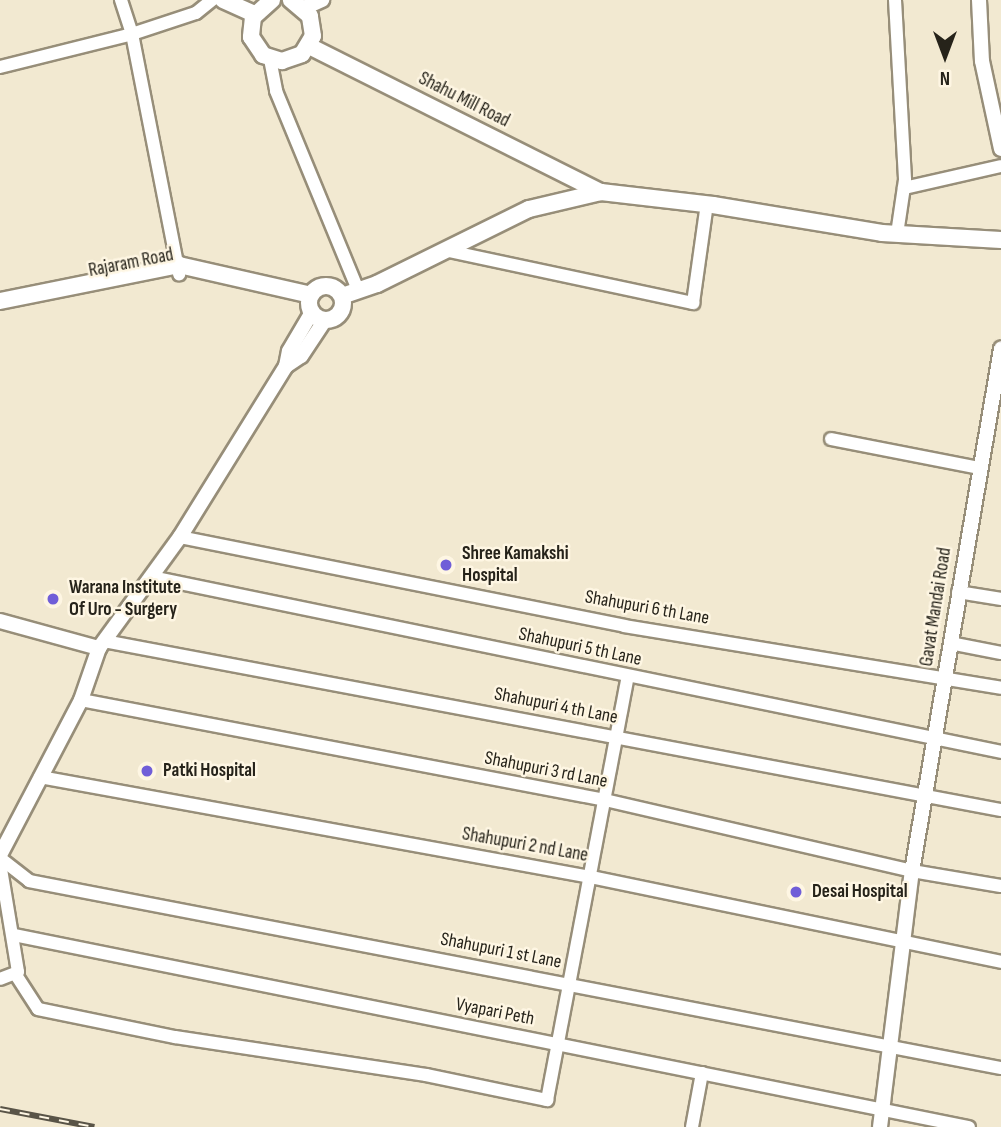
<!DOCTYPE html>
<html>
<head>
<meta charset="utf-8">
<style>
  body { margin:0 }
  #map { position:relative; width:1001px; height:1127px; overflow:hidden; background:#f2e9d1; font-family:"Sofia Sans Condensed",sans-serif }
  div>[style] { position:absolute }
  .roads { filter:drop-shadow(2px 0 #978e79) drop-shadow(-2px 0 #978e79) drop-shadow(0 2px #978e79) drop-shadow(0 -2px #978e79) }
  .minor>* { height:12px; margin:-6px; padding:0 6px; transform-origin:6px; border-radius:6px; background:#fff }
  .tertiary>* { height:14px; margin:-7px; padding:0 7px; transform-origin:7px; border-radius:7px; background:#fff }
  .secondary>* { height:16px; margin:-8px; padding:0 8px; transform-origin:8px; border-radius:8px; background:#fff }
  .secondary>.ring { margin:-8px; padding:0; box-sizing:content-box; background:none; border:16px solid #fff; border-radius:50% }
  .rail>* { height:6px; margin-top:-3px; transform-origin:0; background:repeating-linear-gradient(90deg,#fef6e3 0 10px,#595447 0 20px); box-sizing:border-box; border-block:2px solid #595447 }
  .dots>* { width:19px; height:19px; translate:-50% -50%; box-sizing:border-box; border:4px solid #fef6e3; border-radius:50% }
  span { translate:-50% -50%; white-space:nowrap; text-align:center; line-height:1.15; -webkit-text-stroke:5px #fef6e3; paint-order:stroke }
  .street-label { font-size:19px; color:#26231a }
  .poi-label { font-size:19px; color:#26231a; font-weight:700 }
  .left { translate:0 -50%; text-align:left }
  .north { position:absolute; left:910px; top:21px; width:70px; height:70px; -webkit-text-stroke:5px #fef6e3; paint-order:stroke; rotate:180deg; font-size:19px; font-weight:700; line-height:28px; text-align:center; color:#26231a }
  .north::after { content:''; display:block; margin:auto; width:24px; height:32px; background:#26231a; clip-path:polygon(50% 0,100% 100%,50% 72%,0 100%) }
</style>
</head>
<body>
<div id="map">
  <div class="roads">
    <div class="minor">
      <div style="left:121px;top:0;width:36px;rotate:72deg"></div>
      <div style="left:132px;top:34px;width:245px;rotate:78.9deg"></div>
      <div style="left:895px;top:0;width:180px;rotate:86.8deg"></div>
      <div style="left:905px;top:180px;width:55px;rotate:98.4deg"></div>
      <div style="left:270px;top:59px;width:33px;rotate:79deg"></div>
      <div style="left:276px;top:91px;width:215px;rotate:67.6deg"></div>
      <div style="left:0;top:67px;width:136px;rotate:-14deg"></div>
      <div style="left:132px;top:34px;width:67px;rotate:-18.2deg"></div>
      <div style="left:196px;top:13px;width:21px;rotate:-39deg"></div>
      <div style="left:904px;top:188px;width:99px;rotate:-12.8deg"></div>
      <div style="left:444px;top:250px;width:255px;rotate:12deg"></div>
      <div style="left:693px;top:303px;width:100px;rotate:-82deg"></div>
      <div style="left:831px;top:439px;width:151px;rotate:11.1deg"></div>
      <div style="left:180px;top:537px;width:453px;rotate:11.3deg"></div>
      <div style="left:624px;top:626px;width:382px;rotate:9.3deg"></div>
      <div style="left:151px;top:577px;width:868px;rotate:11.63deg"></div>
      <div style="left:958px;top:592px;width:44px;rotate:9.2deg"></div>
      <div style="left:104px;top:641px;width:913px;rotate:10.67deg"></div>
      <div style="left:950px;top:643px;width:52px;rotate:11.1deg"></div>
      <div style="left:81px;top:700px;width:533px;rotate:10.8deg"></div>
      <div style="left:605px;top:800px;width:315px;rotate:13deg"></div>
      <div style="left:912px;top:871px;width:90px;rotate:9.6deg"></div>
      <div style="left:40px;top:777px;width:560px;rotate:10.29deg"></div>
      <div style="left:591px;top:877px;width:419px;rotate:11.7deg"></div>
      <div style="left:0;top:858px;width:37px;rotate:38deg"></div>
      <div style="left:29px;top:881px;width:990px;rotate:10.89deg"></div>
      <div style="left:0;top:863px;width:110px;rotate:80.6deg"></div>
      <div style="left:18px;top:972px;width:19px;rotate:159deg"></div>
      <div style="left:14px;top:935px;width:974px;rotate:11.37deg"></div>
      <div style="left:16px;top:975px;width:40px;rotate:57.1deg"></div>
      <div style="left:38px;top:1009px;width:140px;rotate:11.6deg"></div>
      <div style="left:175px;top:1037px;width:254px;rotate:8.6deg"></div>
      <div style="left:426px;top:1075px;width:124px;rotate:11.7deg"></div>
      <div style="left:547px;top:1100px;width:431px;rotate:-79.2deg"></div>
      <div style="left:692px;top:1127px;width:55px;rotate:-79.5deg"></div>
    </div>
    <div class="tertiary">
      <div style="left:979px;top:0;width:61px;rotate:87.2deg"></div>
      <div style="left:982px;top:61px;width:90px;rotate:77.8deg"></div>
      <div style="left:304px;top:8px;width:20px;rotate:-24deg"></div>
      <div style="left:286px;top:366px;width:18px;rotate:-34deg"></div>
      <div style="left:301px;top:356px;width:43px;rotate:-56.3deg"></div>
      <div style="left:0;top:621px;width:103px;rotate:15.3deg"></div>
      <div style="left:0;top:855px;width:175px;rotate:-62.4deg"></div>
      <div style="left:81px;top:700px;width:55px;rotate:-70.9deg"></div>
      <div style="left:99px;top:648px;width:137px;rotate:-53.9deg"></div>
      <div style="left:180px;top:537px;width:201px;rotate:-58.2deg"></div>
      <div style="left:286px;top:366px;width:15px;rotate:-79deg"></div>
      <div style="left:289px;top:351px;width:45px;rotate:-59.5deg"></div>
      <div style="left:880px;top:1127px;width:258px;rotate:-82.9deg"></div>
      <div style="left:912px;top:871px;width:530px;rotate:-80.32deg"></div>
    </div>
    <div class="secondary">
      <div style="left:223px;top:0;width:34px;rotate:24deg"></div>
      <div style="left:272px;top:0;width:25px;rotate:138deg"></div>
      <div style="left:253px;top:17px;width:20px;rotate:96deg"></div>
      <div style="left:251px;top:37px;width:22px;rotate:56deg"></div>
      <div style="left:263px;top:55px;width:20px;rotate:18deg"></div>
      <div style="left:282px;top:61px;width:21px;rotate:-19deg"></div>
      <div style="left:302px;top:54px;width:21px;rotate:-59deg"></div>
      <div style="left:313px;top:36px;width:20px;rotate:-99deg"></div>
      <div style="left:310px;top:16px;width:25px;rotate:-140deg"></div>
      <div style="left:309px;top:46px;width:326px;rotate:26.6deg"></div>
      <div class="ring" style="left:309px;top:286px;width:18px;height:18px"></div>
      <div style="left:342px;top:296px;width:37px;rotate:-19deg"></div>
      <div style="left:377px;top:284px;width:169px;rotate:-26.3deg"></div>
      <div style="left:529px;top:209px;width:74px;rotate:-13.3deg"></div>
      <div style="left:601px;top:192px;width:113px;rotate:6.6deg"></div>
      <div style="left:713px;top:205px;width:171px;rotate:9.4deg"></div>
      <div style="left:882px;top:233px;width:119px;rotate:3.4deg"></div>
      <div style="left:0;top:301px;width:183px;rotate:-11.4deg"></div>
      <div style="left:179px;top:265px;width:135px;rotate:12.8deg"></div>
    </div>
  </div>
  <div class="rail">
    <div style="left:0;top:1109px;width:96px;rotate:10.8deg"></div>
  </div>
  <div class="dots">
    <div style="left:446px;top:565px;background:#705ed8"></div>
    <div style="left:53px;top:599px;background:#705ed8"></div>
    <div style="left:147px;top:771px;background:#705ed8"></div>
    <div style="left:796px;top:892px;background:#705ed8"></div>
  </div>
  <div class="street-label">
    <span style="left:464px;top:100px;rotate:27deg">Shahu Mill Road</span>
    <span style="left:131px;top:263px;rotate:-11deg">Rajaram Road</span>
    <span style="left:936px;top:607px;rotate:-81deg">Gavat Mandai Road</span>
    <span style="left:647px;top:608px;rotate:10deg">Shahupuri 6 th Lane</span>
    <span style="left:580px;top:647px;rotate:12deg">Shahupuri 5 th Lane</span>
    <span style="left:556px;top:706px;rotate:11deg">Shahupuri 4 th Lane</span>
    <span style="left:546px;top:770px;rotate:11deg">Shahupuri 3 rd Lane</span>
    <span style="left:525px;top:845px;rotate:10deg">Shahupuri 2 nd Lane</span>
    <span style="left:501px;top:951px;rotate:11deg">Shahupuri 1 st Lane</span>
    <span style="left:495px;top:1012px;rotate:11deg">Vyapari Peth</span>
  </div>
  <div class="poi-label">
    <span class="left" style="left:462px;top:565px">Shree Kamakshi<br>Hospital</span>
    <span class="left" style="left:69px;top:599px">Warana Institute<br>Of Uro - Surgery</span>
    <span class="left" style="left:163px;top:771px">Patki Hospital</span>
    <span class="left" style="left:812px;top:892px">Desai Hospital</span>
  </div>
  <div class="north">N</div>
</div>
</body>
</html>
